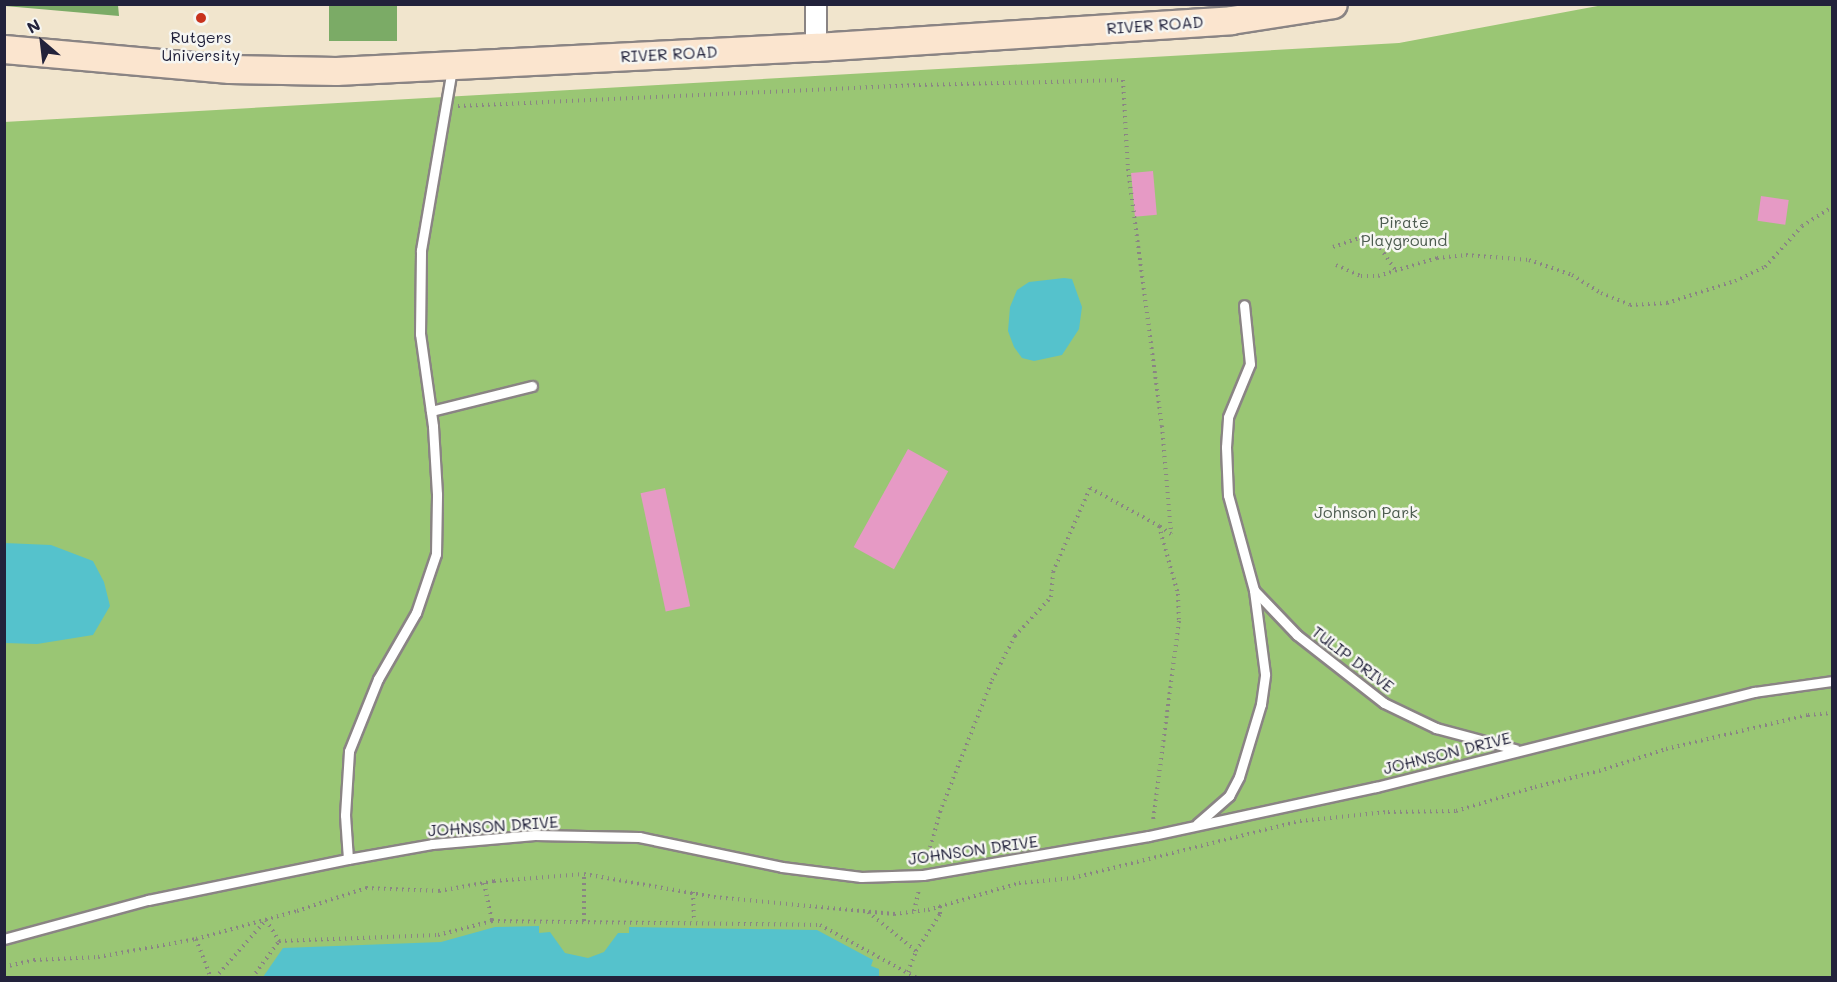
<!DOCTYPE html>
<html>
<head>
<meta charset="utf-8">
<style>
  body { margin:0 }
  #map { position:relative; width:1837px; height:982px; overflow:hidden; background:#f1e5cd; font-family:Mali,sans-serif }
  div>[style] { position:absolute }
  .green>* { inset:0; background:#9ac674 }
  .forest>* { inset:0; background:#7bab66; transform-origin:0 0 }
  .water>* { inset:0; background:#55c2cc }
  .building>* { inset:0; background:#e69ac5; transform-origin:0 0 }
  .path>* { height:4px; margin-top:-2px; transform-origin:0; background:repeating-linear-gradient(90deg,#8a8484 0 1.5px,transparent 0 6px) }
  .roads { filter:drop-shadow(2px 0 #8a8484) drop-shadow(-2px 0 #8a8484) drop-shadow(0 2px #8a8484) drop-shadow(0 -2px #8a8484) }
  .lane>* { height:9px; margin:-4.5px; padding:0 4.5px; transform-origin:4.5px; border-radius:4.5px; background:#fff }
  .street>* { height:20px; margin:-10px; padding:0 10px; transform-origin:10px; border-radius:10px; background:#fff }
  .secondary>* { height:27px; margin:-13.5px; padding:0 13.5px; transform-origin:13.5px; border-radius:13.5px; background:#fbe5cf }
  .dots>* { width:16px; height:16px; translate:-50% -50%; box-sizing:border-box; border:3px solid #f6f6f2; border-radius:50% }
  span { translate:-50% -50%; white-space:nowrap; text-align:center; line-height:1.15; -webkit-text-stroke:5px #f6f6f2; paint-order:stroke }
  .street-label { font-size:16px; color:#22223b }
  .poi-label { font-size:16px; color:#22223b }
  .park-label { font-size:16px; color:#4c5b4f }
  .frame { position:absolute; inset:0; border:6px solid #22223b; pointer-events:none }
  .north { position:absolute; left:12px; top:12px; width:60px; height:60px; -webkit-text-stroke:4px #f6f6f2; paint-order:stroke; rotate:332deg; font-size:16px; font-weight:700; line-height:24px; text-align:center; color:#22223b }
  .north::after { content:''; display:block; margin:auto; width:21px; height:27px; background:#22223b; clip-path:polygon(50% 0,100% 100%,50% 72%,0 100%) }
</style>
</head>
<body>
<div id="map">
  <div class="green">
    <div style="clip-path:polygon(1603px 5px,1832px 5px,1832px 977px,5px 977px,4px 122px,1399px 43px)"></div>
  </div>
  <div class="forest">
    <div style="clip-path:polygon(4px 5px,118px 5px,119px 16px,5px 6px)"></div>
    <div style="left:329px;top:5px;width:68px;height:36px"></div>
  </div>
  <div class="water">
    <div style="clip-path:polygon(1064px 278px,1072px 279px,1082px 307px,1079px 329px,1062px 355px,1034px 361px,1022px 358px,1014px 347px,1008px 331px,1010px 307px,1017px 290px,1029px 282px)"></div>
    <div style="clip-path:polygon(4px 543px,51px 545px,93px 561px,104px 582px,110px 606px,93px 635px,37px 644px,5px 643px)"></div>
    <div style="clip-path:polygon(539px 926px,539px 933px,550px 932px,565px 953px,588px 958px,604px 952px,618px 933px,629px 933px,629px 927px,817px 930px,873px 960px,871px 966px,879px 969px,879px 977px,263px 977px,283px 948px,441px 942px,495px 927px)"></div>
  </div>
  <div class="building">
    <div style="left:1153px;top:171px;width:44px;height:22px;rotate:85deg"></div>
    <div style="left:1761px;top:196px;width:28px;height:25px;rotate:8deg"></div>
    <div style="left:908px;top:449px;width:46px;height:112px;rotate:29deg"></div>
    <div style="left:665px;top:488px;width:121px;height:25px;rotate:78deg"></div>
  </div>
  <div class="path">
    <div style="left:458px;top:106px;width:461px;rotate:-2.6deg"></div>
    <div style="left:919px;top:85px;width:204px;rotate:-1.4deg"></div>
    <div style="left:1123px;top:80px;width:89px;rotate:86.8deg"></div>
    <div style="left:1128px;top:169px;width:259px;rotate:82.5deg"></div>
    <div style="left:1162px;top:426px;width:108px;rotate:85.2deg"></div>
    <div style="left:1171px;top:534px;width:14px;rotate:-146deg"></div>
    <div style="left:1159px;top:526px;width:71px;rotate:74.4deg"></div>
    <div style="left:1178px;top:594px;width:27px;rotate:88deg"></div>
    <div style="left:1179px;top:621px;width:201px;rotate:97.4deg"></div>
    <div style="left:1333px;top:247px;width:28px;rotate:-19deg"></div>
    <div style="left:1359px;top:238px;width:11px;rotate:5deg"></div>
    <div style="left:1370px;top:239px;width:8px;rotate:30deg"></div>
    <div style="left:1377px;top:243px;width:34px;rotate:56deg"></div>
    <div style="left:1336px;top:265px;width:27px;rotate:24deg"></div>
    <div style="left:1361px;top:276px;width:17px"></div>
    <div style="left:1378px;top:276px;width:62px;rotate:-17deg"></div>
    <div style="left:1437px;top:258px;width:29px;rotate:-6deg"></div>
    <div style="left:1466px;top:255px;width:63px;rotate:4.5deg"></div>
    <div style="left:1529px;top:260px;width:46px;rotate:19.2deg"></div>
    <div style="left:1572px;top:275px;width:34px;rotate:32deg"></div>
    <div style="left:1601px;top:293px;width:31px;rotate:22deg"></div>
    <div style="left:1630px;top:305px;width:37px;rotate:-3deg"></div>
    <div style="left:1667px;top:303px;width:71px;rotate:-17.9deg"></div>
    <div style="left:1735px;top:281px;width:33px;rotate:-25deg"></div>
    <div style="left:1765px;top:267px;width:55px;rotate:-47.9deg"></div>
    <div style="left:1802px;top:226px;width:36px;rotate:-32deg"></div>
    <div style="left:927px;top:859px;width:49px;rotate:-74.5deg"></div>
    <div style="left:940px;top:812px;width:142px;rotate:-68.5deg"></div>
    <div style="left:992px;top:680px;width:50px;rotate:-62.4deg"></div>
    <div style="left:1015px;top:636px;width:53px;rotate:-47.3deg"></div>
    <div style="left:1051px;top:597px;width:25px;rotate:-85deg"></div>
    <div style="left:1053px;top:572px;width:92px;rotate:-66.2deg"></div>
    <div style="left:1090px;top:488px;width:79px;rotate:28.8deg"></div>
    <div style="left:484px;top:883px;width:39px;rotate:78deg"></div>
    <div style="left:693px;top:892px;width:30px;rotate:88deg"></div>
    <div style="left:914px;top:911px;width:23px;rotate:-77deg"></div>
    <div style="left:868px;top:912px;width:62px;rotate:39.1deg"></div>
    <div style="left:584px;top:921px;width:47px;rotate:-90deg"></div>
    <div style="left:196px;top:939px;width:42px;rotate:69deg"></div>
    <div style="left:4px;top:967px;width:31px;rotate:-13deg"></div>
    <div style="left:34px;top:960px;width:64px;rotate:-2.7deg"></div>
    <div style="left:98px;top:957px;width:100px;rotate:-10.4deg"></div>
    <div style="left:196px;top:939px;width:105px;rotate:-15.5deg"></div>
    <div style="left:297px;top:911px;width:73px;rotate:-18.4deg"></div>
    <div style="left:366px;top:888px;width:73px;rotate:2.4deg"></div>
    <div style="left:439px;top:891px;width:56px;rotate:-10.3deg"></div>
    <div style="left:494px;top:881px;width:90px;rotate:-4.4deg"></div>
    <div style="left:584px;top:874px;width:132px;rotate:10deg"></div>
    <div style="left:714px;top:897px;width:181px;rotate:5.4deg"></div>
    <div style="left:894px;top:914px;width:34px;rotate:-7deg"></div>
    <div style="left:928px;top:910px;width:95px;rotate:-16.5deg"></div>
    <div style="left:1019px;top:883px;width:54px;rotate:-5.3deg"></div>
    <div style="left:1073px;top:878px;width:234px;rotate:-14.1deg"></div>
    <div style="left:1300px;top:821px;width:88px;rotate:-5.8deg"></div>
    <div style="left:1388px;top:812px;width:68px;rotate:-0.8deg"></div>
    <div style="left:1456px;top:811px;width:83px;rotate:-16.9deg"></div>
    <div style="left:1535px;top:787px;width:66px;rotate:-14deg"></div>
    <div style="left:1599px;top:771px;width:71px;rotate:-18.2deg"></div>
    <div style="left:1666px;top:749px;width:146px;rotate:-13.5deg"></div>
    <div style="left:1808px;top:715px;width:24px;rotate:-5deg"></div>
    <div style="left:908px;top:972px;width:22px;rotate:-69deg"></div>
    <div style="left:916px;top:951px;width:44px;rotate:-57deg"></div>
    <div style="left:940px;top:914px;width:8px;rotate:-90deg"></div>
    <div style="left:215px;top:978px;width:77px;rotate:-48.7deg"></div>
    <div style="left:266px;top:920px;width:25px;rotate:58deg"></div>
    <div style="left:252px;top:978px;width:46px;rotate:-53.9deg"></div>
    <div style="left:279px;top:941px;width:159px;rotate:-2.2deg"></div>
    <div style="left:438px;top:935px;width:56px;rotate:-14.5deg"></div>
    <div style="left:492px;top:921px;width:328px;rotate:0.7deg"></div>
    <div style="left:820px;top:925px;width:111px;rotate:28.7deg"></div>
  </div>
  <div class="roads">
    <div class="lane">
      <div style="left:431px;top:411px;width:104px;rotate:-13.9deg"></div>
      <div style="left:1254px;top:590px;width:62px;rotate:46.3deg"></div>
      <div style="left:1297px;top:635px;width:110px;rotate:38deg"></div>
      <div style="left:1384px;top:703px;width:58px;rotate:25.7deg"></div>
      <div style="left:1436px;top:728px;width:82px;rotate:14.9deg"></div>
      <div style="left:1197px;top:824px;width:43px;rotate:-41.2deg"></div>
      <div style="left:1229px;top:796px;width:21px;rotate:-62deg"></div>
      <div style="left:1239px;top:777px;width:76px;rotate:-73.2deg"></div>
      <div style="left:1261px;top:704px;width:30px;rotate:-82deg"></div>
      <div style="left:1265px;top:674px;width:85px;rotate:-97.5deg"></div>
      <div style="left:1254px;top:590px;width:98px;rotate:-105.3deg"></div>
      <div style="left:1228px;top:495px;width:48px;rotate:-92.4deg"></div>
      <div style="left:1226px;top:447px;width:30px;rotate:-86deg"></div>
      <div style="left:1228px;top:417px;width:57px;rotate:-67.5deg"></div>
      <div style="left:1250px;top:364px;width:59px;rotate:-95.8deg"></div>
      <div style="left:348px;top:859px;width:44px;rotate:-93.9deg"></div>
      <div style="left:345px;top:815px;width:64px;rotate:-86.4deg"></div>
      <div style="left:349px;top:751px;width:78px;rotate:-68.1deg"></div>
      <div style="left:378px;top:679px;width:76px;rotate:-60.1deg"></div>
      <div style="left:416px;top:613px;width:62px;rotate:-71.3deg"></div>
      <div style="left:436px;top:554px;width:60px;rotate:-89deg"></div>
      <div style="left:437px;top:494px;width:68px;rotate:-93.4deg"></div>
      <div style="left:433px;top:426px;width:93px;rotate:-98deg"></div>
      <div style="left:420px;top:334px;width:84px;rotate:-89.3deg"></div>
      <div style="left:421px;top:250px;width:184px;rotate:-80.3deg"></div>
      <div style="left:4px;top:939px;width:149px;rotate:-15.2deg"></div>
      <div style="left:148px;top:900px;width:204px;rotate:-11.6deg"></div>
      <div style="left:348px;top:859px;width:85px;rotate:-10.1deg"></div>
      <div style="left:432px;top:844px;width:103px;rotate:-5deg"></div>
      <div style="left:535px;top:835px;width:104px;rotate:1.1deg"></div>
      <div style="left:639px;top:837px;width:146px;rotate:11.8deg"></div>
      <div style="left:782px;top:867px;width:80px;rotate:7.2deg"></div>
      <div style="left:861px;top:877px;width:62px;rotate:-1.8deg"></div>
      <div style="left:923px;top:875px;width:229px;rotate:-9.8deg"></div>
      <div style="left:1149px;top:836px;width:232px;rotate:-12.2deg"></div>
      <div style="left:1376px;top:787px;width:390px;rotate:-14.1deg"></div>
      <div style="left:1754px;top:692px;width:79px;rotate:-8deg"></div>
    </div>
    <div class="street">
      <div style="left:816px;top:4px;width:43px;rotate:90deg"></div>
    </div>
    <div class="secondary">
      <div style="left:4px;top:49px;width:226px;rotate:5.1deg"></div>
      <div style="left:229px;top:69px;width:107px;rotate:1.1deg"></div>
      <div style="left:336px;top:71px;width:481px;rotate:-2.9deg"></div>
      <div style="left:816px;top:47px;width:416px;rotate:-3.7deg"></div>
      <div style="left:1231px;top:20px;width:103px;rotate:-8.9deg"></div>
    </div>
  </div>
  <div class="dots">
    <div style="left:201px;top:18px;background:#c8321e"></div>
  </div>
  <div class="street-label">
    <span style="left:1155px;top:25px;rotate:-4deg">RIVER ROAD</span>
    <span style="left:669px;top:54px;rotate:-3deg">RIVER ROAD</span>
    <span style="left:1353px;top:659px;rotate:37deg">TULIP DRIVE</span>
    <span style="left:1447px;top:753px;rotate:-14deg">JOHNSON DRIVE</span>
    <span style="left:493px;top:826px;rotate:-4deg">JOHNSON DRIVE</span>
    <span style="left:973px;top:850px;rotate:-8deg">JOHNSON DRIVE</span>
  </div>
  <div class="poi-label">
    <span style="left:201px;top:46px">Rutgers<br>University</span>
  </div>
  <div class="park-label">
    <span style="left:1404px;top:231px">Pirate<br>Playground</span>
    <span style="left:1366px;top:512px">Johnson Park</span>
  </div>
  <div class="frame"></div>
  <div class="north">N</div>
</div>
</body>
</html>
